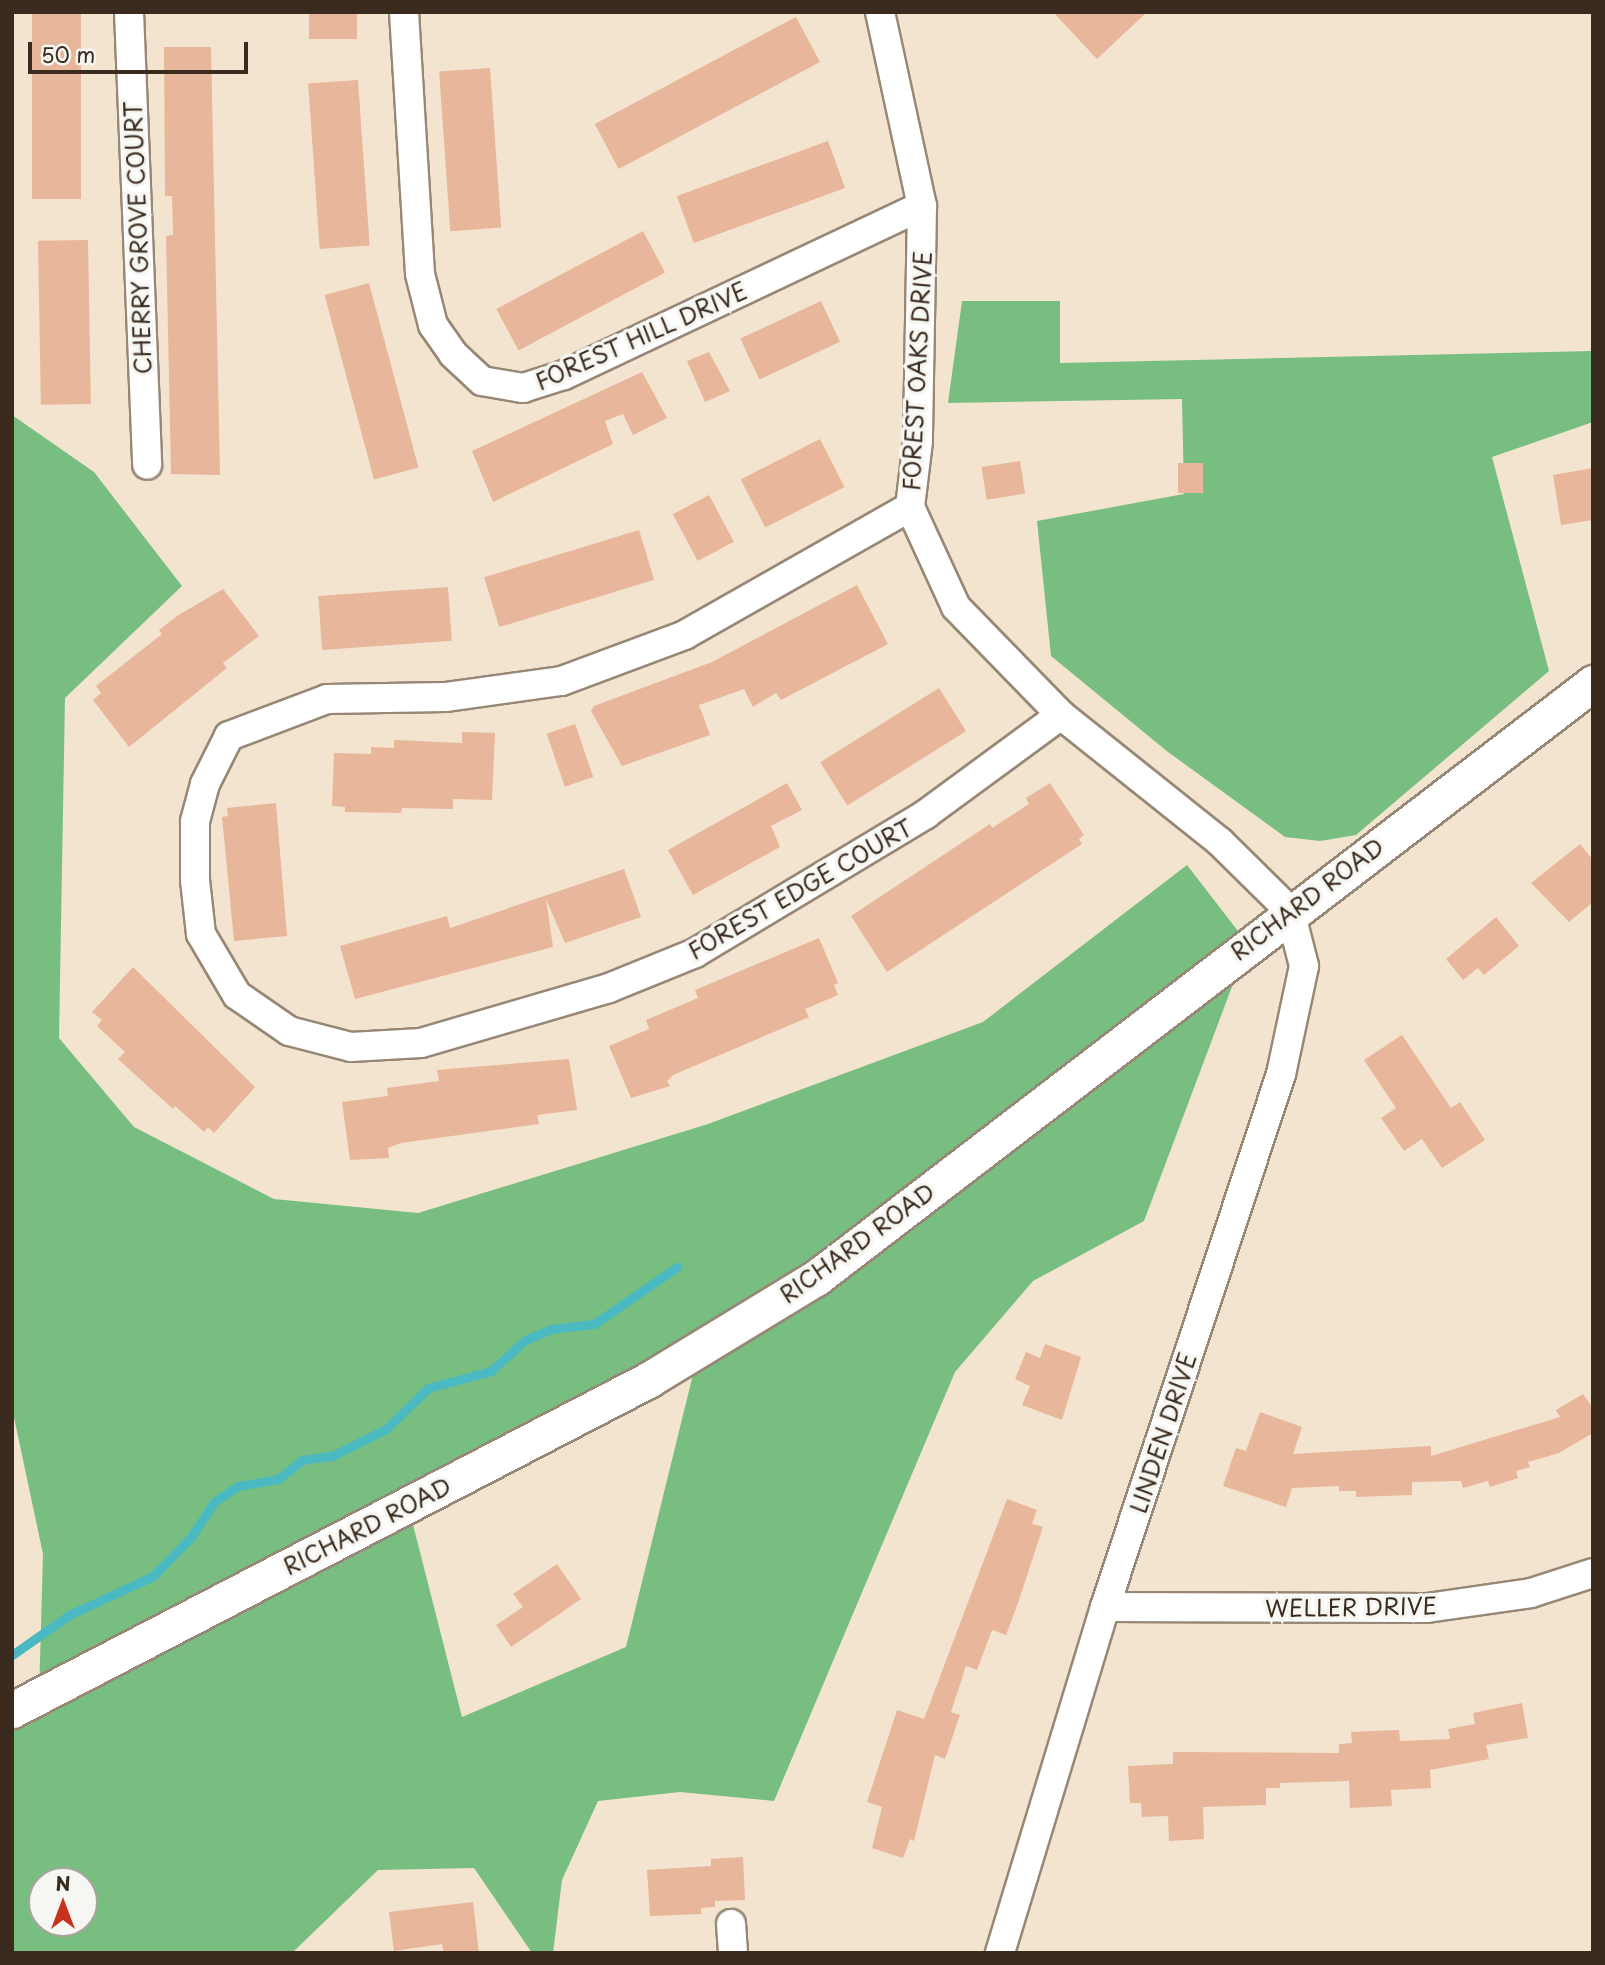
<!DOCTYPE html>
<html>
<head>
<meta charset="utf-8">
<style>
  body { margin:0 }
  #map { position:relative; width:1605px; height:1965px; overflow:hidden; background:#f3e4cf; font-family:"Playpen Sans",sans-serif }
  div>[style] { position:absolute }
  .forest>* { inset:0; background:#79be81 }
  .stream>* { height:9px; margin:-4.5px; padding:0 4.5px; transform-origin:4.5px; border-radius:4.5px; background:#4ab9c2 }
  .building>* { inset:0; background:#e8b69b; transform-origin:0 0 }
  .roads { filter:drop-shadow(2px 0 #978776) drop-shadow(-2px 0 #978776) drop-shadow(0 2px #978776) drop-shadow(0 -2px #978776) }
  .minor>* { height:28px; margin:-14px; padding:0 14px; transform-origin:14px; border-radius:14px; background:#fff }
  .tertiary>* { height:35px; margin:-17.5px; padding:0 17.5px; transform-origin:17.5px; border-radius:17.5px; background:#fff }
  span { translate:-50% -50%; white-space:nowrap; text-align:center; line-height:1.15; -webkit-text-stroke:7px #f6f6f2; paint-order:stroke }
  .street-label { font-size:23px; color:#3b2a1e }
  .frame { position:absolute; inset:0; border:14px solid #3b2a1e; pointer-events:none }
  .north { position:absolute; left:28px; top:1867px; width:70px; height:70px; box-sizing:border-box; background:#f6f6f2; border:2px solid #aba49d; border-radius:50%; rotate:0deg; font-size:19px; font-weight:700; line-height:28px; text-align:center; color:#3b2a1e }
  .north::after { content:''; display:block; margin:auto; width:24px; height:32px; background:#c8321e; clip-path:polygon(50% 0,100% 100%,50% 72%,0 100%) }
  .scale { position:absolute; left:28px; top:42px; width:220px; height:32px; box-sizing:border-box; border:4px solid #3b2a1e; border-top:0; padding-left:9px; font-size:21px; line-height:24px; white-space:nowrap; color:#3b2a1e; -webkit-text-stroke:5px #f6f6f2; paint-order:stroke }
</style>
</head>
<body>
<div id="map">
  <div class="forest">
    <div style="clip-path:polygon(962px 301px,1060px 301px,1060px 363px,1593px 351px,1593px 422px,1492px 457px,1549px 671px,1356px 835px,1320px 841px,1285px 837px,1168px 752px,1051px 656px,1037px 521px,1184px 494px,1182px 399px,948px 403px)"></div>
    <div style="clip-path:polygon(evenodd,12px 415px,94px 472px,182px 586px,65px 698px,59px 1038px,134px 1127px,274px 1199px,418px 1213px,708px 1124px,983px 1022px,1187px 865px,1248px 944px,1144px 1221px,1033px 1281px,955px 1372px,774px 1801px,680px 1792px,598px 1801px,562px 1880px,553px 1953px,532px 1953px,474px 1868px,378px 1870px,292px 1953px,12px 1953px,12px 1710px,39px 1696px,43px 1554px,12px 1408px,12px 415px,699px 1350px,626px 1647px,462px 1717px,408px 1505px,699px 1350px,12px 415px,42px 1881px,84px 1881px,84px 1923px,42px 1923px,42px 1881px)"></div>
  </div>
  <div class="stream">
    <div style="left:12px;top:1655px;width:70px;rotate:-35.1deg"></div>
    <div style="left:69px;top:1615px;width:93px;rotate:-24.9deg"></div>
    <div style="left:153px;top:1576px;width:54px;rotate:-45.7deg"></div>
    <div style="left:191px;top:1537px;width:42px;rotate:-56.7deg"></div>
    <div style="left:214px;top:1502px;width:29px;rotate:-34deg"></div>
    <div style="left:238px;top:1486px;width:41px;rotate:-9.9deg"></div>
    <div style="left:278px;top:1479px;width:31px;rotate:-38deg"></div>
    <div style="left:302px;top:1460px;width:30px;rotate:-8deg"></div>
    <div style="left:332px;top:1456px;width:60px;rotate:-26.6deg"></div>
    <div style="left:386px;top:1429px;width:59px;rotate:-44.3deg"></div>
    <div style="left:428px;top:1388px;width:65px;rotate:-15.1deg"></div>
    <div style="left:491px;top:1371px;width:46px;rotate:-42.4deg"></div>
    <div style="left:525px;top:1340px;width:28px;rotate:-23deg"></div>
    <div style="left:551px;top:1329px;width:43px;rotate:-6.6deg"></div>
    <div style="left:594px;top:1324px;width:101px;rotate:-34.5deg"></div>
  </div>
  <div class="building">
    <div style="left:32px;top:12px;width:49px;height:187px"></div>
    <div style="left:309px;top:12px;width:48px;height:27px"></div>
    <div style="clip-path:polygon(1053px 12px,1147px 12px,1097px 59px)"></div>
    <div style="left:796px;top:17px;width:51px;height:228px;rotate:62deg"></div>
    <div style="clip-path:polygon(164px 47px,211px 47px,220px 475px,171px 474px,166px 236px,173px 235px,172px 196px,165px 196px)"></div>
    <div style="left:490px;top:68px;width:160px;height:51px;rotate:86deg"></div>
    <div style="left:358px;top:80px;width:166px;height:50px;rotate:86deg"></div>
    <div style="left:828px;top:141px;width:50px;height:161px;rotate:70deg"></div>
    <div style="left:643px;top:231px;width:47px;height:166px;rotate:62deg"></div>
    <div style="left:88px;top:240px;width:164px;height:50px;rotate:89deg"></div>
    <div style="left:369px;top:283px;width:191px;height:46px;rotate:75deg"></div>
    <div style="left:821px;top:301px;width:45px;height:89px;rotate:65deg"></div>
    <div style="clip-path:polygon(709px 352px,730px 391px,705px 402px,687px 361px)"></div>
    <div style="clip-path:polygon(642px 372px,667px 418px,633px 435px,623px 414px,605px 421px,613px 444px,493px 502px,472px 451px)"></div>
    <div style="left:820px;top:439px;width:54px;height:89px;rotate:63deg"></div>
    <div style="left:1020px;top:461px;width:33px;height:39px;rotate:81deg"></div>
    <div style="left:1178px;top:463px;width:25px;height:30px"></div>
    <div style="clip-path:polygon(1593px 468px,1593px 520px,1561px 525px,1553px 475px)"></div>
    <div style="left:709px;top:495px;width:53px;height:41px;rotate:62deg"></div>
    <div style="left:639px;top:530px;width:52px;height:162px;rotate:73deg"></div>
    <div style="clip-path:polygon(857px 585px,888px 644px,781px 700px,776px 693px,753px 707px,744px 689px,699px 705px,710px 735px,622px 766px,591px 711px,594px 706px,712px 662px)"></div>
    <div style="left:448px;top:587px;width:54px;height:130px;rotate:86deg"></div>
    <div style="clip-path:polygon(223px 589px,259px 636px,223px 663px,227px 668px,129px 747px,93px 700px,101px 693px,96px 686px,162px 634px,159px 630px,177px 616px)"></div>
    <div style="left:939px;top:688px;width:51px;height:140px;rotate:58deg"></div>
    <div style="left:575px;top:724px;width:56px;height:30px;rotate:71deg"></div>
    <div style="clip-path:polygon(462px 732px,495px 733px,492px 800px,453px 799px,453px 809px,402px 808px,401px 813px,345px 812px,345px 807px,332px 806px,334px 753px,371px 754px,371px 747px,394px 748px,394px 740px,462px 743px)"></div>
    <div style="clip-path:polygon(787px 783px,802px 810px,771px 826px,780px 847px,693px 895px,668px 850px)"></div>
    <div style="clip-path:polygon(1050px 783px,1084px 835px,1079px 839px,1082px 844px,887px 972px,851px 916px,990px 824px,992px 828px,1029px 804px,1026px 798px)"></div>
    <div style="clip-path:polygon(276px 803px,287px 936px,234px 941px,222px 817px,228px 816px,227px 808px)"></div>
    <div style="clip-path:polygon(1580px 844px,1593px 860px,1593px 902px,1569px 922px,1531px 883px)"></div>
    <div style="clip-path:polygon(624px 869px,641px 917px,565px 943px,546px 899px,553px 947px,355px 999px,340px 946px,447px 916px,450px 928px)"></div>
    <div style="clip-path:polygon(1496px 917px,1519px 946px,1484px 975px,1478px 968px,1463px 980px,1446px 959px)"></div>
    <div style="clip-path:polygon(819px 938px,838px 983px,834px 985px,838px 995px,805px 1009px,809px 1017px,673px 1075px,667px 1081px,670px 1086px,631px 1098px,609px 1046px,649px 1029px,646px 1020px,698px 998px,695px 990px)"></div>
    <div style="clip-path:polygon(133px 967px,255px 1087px,214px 1133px,208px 1127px,204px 1132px,175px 1106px,173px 1109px,118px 1059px,125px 1052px,97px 1026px,102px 1020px,92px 1012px)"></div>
    <div style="clip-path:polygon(1402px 1035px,1451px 1108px,1460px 1102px,1485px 1140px,1442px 1168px,1422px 1139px,1404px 1151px,1381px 1118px,1396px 1108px,1364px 1060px)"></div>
    <div style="clip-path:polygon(569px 1059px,577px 1110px,537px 1115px,539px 1124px,401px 1143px,388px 1148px,389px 1158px,350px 1160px,342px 1102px,388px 1096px,387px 1088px,439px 1081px,437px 1070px)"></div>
    <div style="clip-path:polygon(1045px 1344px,1081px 1357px,1062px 1420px,1022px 1405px,1030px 1386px,1015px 1379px,1026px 1352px,1040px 1358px)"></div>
    <div style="clip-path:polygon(1583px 1394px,1593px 1408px,1593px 1433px,1559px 1453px,1528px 1462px,1530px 1467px,1516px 1471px,1518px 1478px,1490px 1487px,1488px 1481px,1463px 1488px,1461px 1481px,1412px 1482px,1412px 1495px,1356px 1497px,1356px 1491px,1339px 1491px,1339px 1486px,1292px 1488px,1286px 1507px,1223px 1486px,1236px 1448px,1246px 1451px,1260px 1412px,1302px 1427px,1293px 1454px,1431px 1446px,1431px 1456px,1560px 1417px,1556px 1410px)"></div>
    <div style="clip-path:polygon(1007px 1499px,1037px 1510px,1032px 1524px,1043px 1527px,1018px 1603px,1006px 1635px,992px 1630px,977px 1670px,966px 1666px,951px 1712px,960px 1715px,945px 1759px,935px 1755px,914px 1841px,910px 1839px,903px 1858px,872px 1848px,882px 1807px,867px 1802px,897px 1710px,924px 1719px)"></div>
    <div style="clip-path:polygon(557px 1564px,581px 1599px,511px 1647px,496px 1625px,523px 1607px,513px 1594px)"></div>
    <div style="clip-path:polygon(1522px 1703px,1528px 1738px,1486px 1745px,1489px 1759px,1430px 1770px,1431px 1788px,1391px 1790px,1392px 1806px,1350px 1808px,1349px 1781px,1280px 1783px,1280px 1788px,1266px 1788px,1266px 1805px,1203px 1807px,1204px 1839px,1169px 1841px,1168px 1816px,1142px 1817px,1141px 1803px,1130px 1803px,1128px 1766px,1173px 1764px,1173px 1752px,1339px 1753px,1339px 1744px,1352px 1743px,1351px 1732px,1399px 1730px,1400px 1741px,1450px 1739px,1448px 1729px,1475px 1724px,1473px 1713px)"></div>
    <div style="clip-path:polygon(743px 1857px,745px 1900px,715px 1901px,715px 1907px,701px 1908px,701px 1914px,650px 1916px,647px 1870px,711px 1866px,711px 1859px)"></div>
    <div style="clip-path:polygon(473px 1902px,479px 1953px,444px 1953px,442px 1944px,394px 1951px,389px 1912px)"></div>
  </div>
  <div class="roads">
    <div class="minor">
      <div style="left:129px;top:12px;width:453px;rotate:87.7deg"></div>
      <div style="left:404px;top:12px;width:262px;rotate:86.5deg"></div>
      <div style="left:420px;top:274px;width:53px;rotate:75.7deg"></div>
      <div style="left:433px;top:325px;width:35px;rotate:55deg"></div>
      <div style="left:453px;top:354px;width:40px;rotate:43deg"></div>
      <div style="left:482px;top:381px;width:42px;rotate:9.7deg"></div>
      <div style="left:523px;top:388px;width:43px;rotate:-17.6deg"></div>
      <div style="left:564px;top:375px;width:396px;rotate:-25.3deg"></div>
      <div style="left:880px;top:12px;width:198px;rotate:77.8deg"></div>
      <div style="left:922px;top:206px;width:235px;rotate:91deg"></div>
      <div style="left:918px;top:441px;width:66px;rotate:96.9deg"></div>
      <div style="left:910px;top:507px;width:110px;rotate:65.3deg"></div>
      <div style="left:956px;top:607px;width:151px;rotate:45.8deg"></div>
      <div style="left:1061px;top:715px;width:203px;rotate:38.6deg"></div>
      <div style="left:1220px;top:842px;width:98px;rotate:44.6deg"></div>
      <div style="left:1290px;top:911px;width:57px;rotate:75.7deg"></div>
      <div style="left:1304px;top:966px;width:110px;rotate:102deg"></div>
      <div style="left:1281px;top:1074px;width:561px;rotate:108.27deg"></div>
      <div style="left:1105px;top:1607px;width:362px;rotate:106.9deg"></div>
      <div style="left:910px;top:507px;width:259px;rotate:150.4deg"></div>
      <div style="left:685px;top:635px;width:132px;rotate:159.6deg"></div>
      <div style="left:561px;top:681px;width:117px;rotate:172.1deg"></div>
      <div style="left:445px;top:697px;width:118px;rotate:179deg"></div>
      <div style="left:327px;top:699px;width:105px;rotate:159.3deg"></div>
      <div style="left:229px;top:736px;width:54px;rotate:116.6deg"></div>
      <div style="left:205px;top:784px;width:39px;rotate:105deg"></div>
      <div style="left:195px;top:822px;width:58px;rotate:90deg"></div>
      <div style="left:195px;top:880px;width:54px;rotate:83.7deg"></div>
      <div style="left:201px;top:934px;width:71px;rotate:59.5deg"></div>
      <div style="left:237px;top:995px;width:63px;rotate:34.7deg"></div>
      <div style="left:289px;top:1031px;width:64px;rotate:14.5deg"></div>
      <div style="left:351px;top:1047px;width:70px;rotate:-3.3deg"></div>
      <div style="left:421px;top:1043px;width:196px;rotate:-16.3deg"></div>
      <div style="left:609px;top:988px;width:93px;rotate:-22.1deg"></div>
      <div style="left:695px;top:953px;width:270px;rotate:-31deg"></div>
      <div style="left:926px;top:814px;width:167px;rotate:-36.3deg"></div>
      <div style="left:1105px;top:1607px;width:322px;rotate:0.2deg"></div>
      <div style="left:1427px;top:1608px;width:105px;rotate:-8.2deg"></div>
      <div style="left:1531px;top:1593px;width:65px;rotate:-17.9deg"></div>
      <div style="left:731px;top:1924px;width:29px;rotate:86deg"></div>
    </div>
    <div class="tertiary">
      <div style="left:12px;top:1710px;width:717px;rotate:-27.42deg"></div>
      <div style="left:648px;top:1380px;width:197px;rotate:-31.3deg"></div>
      <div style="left:816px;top:1278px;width:979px;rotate:-37.44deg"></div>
    </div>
  </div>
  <div class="street-label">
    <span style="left:138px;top:238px;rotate:-92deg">CHERRY GROVE COURT</span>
    <span style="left:641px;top:336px;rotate:-24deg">FOREST HILL DRIVE</span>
    <span style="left:917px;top:371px;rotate:-87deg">FOREST OAKS DRIVE</span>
    <span style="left:800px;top:889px;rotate:-30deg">FOREST EDGE COURT</span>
    <span style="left:1307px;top:899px;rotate:-37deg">RICHARD ROAD</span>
    <span style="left:857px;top:1243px;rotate:-36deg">RICHARD ROAD</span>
    <span style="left:1163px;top:1433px;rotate:-72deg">LINDEN DRIVE</span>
    <span style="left:367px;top:1526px;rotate:-27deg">RICHARD ROAD</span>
    <span style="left:1351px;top:1607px;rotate:-1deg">WELLER DRIVE</span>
  </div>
  <div class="frame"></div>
  <div class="north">N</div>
  <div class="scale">50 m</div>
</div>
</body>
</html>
